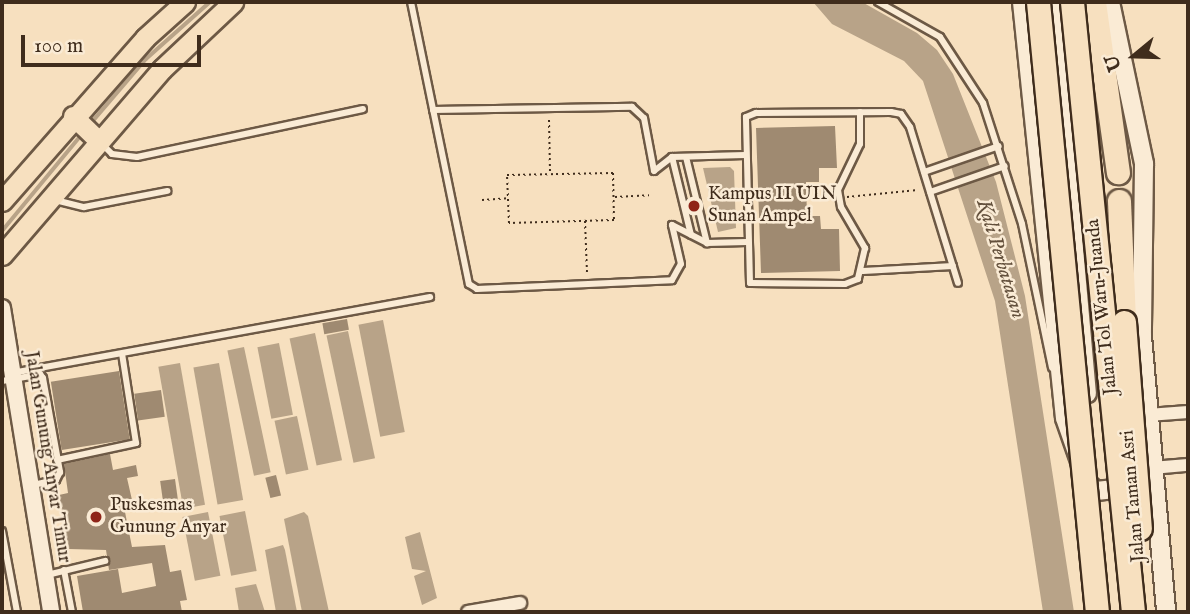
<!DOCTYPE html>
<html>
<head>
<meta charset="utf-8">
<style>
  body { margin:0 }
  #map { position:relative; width:1190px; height:614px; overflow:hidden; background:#f7e0bf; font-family:"IM FELL English",serif }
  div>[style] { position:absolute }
  .water>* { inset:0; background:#b8a388; transform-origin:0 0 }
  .stream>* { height:3.5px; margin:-1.75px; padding:0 1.75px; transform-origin:1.75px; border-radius:1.75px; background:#b8a388 }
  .building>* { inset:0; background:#9f8a71; transform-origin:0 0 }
  .path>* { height:2px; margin-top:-1px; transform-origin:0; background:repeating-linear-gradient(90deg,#3f2c1c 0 2px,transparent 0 5.5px) }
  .roads { filter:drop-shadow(2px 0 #6d5945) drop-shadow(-2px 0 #6d5945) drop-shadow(0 2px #6d5945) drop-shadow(0 -2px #6d5945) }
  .service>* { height:6px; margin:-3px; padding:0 3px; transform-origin:3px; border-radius:3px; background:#faebd5 }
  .minor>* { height:12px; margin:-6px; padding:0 6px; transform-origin:6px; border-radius:6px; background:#faebd5 }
  .tertiary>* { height:16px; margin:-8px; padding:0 8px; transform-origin:8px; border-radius:8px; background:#faebd5 }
  .secondary>* { height:18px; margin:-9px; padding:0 9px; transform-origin:9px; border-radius:9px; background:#faebd5 }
  .primary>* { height:19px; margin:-9.5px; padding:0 9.5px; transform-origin:9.5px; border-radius:9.5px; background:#f7e0bf }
  .motorway>* { height:23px; margin:-11.5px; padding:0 11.5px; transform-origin:11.5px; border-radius:11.5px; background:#f7e0bf }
  .bridges { filter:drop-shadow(2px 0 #3f2c1c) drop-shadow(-2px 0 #3f2c1c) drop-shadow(0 2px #3f2c1c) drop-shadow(0 -2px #3f2c1c) }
  .motorway-bridge>* { height:23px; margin:-11.5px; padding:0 11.5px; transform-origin:11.5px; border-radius:11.5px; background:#f7e0bf }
  .dots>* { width:19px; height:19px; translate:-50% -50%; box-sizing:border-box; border:4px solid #faebd5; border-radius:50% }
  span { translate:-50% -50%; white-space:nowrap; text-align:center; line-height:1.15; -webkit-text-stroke:5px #faebd5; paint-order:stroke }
  .poi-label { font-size:19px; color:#3f2c1c }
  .left { translate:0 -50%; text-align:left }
  .street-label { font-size:19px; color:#3f2c1c }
  .water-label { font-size:21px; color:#63503c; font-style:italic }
  .frame { position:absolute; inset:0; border:4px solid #3f2c1c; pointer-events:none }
  .north { position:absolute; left:1099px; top:21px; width:70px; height:70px; -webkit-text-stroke:5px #faebd5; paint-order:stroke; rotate:251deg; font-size:19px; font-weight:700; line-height:28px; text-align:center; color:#3f2c1c }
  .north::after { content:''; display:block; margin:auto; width:24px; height:32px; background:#3f2c1c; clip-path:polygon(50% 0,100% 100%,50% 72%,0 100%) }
  .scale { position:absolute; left:21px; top:35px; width:180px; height:32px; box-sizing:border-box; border:4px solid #3f2c1c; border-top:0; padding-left:9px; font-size:21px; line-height:24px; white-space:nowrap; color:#3f2c1c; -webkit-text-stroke:5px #faebd5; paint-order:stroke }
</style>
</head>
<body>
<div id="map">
  <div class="water">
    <div style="clip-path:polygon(813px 2px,862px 2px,917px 33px,937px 50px,953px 74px,996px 182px,1025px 296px,1074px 612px,1043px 612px,995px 301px,923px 81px,904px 61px,832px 24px)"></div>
    <div style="clip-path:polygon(730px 167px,734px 171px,736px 228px,718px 232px,703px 168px)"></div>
    <div style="left:383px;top:320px;width:114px;height:25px;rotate:79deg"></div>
    <div style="left:348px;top:331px;width:130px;height:22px;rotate:78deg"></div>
    <div style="left:315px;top:333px;width:130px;height:26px;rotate:78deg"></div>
    <div style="left:279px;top:343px;width:73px;height:22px;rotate:79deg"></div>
    <div style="left:244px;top:347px;width:128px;height:17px;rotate:78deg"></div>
    <div style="left:180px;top:363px;width:144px;height:22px;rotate:80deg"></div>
    <div style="left:219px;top:363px;width:139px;height:26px;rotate:80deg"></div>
    <div style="left:297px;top:416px;width:55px;height:23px;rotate:78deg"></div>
    <div style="left:245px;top:511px;width:61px;height:26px;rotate:79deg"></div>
    <div style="left:208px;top:512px;width:65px;height:26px;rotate:79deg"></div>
    <div style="clip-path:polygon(304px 512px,308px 516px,329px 612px,302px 612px,284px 519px)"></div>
    <div style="clip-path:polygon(420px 532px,437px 598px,422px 605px,414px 576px,426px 571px,412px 569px,405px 537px)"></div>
    <div style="clip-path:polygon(283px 545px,285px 550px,297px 612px,276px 612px,265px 550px)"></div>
    <div style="clip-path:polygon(256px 584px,265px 612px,239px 612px,235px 588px)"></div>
  </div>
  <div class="stream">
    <div style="left:92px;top:122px;width:83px;rotate:-49.4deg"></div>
    <div style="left:146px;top:59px;width:86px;rotate:-41.7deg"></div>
    <div style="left:2px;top:231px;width:119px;rotate:-50.4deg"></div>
  </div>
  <div class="building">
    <div style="clip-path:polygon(835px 126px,837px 168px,819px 168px,819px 182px,806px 182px,807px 216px,820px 216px,821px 229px,839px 229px,840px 271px,761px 273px,756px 128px)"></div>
    <div style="left:347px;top:319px;width:11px;height:25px;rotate:80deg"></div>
    <div style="left:119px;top:371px;width:69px;height:69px;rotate:81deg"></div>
    <div style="left:161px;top:390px;width:27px;height:27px;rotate:82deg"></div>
    <div style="clip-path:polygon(110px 454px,113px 470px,136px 465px,138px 476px,127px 478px,132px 500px,123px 502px,132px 547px,165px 545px,170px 572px,181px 570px,187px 600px,180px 601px,182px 612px,83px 612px,77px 576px,118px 569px,122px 593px,156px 586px,152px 563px,109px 570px,106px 550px,69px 549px,67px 539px,61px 540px,59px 529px,65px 528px,59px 495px,68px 493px,64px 464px)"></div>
    <div style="left:276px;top:475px;width:21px;height:11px;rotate:76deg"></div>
    <div style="left:175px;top:479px;width:22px;height:15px;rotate:82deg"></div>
  </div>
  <div class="path">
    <div style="left:549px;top:120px;width:53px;rotate:88.9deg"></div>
    <div style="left:613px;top:173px;width:47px;rotate:88.8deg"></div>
    <div style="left:614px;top:220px;width:105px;rotate:178.4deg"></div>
    <div style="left:509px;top:223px;width:48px;rotate:-92.4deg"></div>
    <div style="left:507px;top:175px;width:106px;rotate:-1.1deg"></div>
    <div style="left:615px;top:197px;width:34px;rotate:-3deg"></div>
    <div style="left:847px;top:197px;width:71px;rotate:-5.6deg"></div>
    <div style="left:482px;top:200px;width:26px;rotate:-4deg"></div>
    <div style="left:585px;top:221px;width:53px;rotate:87.8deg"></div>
  </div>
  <div class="roads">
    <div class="service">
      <div style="left:411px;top:2px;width:288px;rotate:78.4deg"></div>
      <div style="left:469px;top:284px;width:9px;rotate:32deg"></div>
      <div style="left:477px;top:289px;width:195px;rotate:-2.6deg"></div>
      <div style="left:672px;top:280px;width:18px;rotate:-61deg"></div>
      <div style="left:681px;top:264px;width:40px;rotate:-103deg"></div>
      <div style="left:878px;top:2px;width:71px;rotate:29.4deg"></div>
      <div style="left:940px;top:37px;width:79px;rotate:56.9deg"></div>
      <div style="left:983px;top:103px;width:127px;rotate:72.1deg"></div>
      <div style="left:1022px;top:224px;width:147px;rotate:78.2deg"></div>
      <div style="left:433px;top:110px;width:199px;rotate:-0.9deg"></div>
      <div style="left:632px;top:107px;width:16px;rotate:43deg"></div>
      <div style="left:644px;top:118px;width:54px;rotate:79.3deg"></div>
      <div style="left:654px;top:171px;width:23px;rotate:-38deg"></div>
      <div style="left:672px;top:157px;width:73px;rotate:-1.6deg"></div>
      <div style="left:860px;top:112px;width:32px;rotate:90deg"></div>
      <div style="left:860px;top:144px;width:51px;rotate:115.6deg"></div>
      <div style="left:838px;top:190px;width:17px;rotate:80deg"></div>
      <div style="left:841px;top:207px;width:48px;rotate:59.7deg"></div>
      <div style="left:865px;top:248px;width:32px;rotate:103deg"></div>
      <div style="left:858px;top:279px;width:14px;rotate:159deg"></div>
      <div style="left:845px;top:284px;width:95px;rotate:-179.4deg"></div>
      <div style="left:750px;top:283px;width:166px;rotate:-91.4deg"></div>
      <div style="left:746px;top:117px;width:11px;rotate:-22deg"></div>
      <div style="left:756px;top:113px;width:135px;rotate:-0.4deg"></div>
      <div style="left:891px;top:112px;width:10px;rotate:11deg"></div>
      <div style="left:901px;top:114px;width:16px;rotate:55deg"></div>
      <div style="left:910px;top:127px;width:163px;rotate:72.9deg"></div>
      <div style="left:102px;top:144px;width:14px;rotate:45deg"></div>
      <div style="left:112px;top:154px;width:25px;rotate:7deg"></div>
      <div style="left:137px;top:157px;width:231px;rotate:-12deg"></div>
      <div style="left:672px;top:157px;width:80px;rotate:76.3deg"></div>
      <div style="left:686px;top:157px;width:89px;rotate:76.3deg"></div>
      <div style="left:924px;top:172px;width:79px;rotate:-19.1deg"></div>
      <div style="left:930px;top:192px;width:79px;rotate:-19.1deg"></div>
      <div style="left:55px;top:200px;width:30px;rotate:14deg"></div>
      <div style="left:84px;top:207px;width:85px;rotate:-10.9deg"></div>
      <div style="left:672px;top:225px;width:39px;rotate:27deg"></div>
      <div style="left:707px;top:243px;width:40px;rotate:-1.4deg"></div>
      <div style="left:863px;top:271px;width:90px;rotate:-3.2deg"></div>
      <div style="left:12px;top:373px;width:425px;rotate:-10.3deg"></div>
      <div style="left:2px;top:381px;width:39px;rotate:-10deg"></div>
      <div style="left:40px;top:374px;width:5px;rotate:53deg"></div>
      <div style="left:43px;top:378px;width:96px;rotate:79.7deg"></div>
      <div style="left:60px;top:472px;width:9px;rotate:117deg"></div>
      <div style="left:56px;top:480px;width:25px;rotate:168deg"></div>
      <div style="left:57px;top:460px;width:81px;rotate:-12.1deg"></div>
      <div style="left:136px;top:443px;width:90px;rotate:-98.9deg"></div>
      <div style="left:2px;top:531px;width:82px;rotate:79.5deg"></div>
      <div style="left:64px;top:570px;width:43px;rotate:79.2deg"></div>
      <div style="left:47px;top:575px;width:60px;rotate:-13.6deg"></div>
    </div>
    <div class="minor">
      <div style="left:1148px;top:415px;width:40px;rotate:-4.3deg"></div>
      <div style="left:1152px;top:468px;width:36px;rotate:-5deg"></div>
      <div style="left:468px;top:612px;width:53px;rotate:-9.8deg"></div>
    </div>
    <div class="tertiary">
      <div style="left:2px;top:308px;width:308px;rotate:80.8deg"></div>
    </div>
    <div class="secondary">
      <div style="left:1022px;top:2px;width:418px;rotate:84.1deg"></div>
      <div style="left:1065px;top:418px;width:70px;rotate:70.8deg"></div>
      <div style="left:1088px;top:484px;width:11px;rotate:41deg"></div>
      <div style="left:1096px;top:491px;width:38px;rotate:-6deg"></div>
      <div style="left:1052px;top:2px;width:393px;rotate:84.9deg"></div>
      <div style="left:1110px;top:2px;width:166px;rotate:78.1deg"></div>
      <div style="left:1144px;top:164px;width:172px;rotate:90.7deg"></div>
      <div style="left:1142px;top:336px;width:277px;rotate:85deg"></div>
    </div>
    <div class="primary">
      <div style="left:73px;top:116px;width:36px;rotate:44deg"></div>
      <div style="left:2px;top:201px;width:217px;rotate:-48.7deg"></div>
      <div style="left:145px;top:38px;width:54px;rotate:-42deg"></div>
      <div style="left:2px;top:255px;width:245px;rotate:-49.3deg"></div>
      <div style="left:162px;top:69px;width:98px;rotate:-43.3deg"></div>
    </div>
    <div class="motorway">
      <div style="left:1094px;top:2px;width:172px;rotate:82deg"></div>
      <div style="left:1119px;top:201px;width:121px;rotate:87.6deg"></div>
    </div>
  </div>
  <div class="bridges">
    <div class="motorway-bridge">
      <div style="left:1038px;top:2px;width:613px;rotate:84.48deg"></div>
      <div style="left:1072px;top:2px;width:613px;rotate:84.29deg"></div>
      <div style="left:1124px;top:322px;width:207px;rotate:85.6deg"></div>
    </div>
  </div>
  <div class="dots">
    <div style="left:694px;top:206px;background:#8f2418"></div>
    <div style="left:96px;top:517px;background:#8f2418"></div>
  </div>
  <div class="poi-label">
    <span class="left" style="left:708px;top:206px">Kampus II UIN<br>Sunan Ampel</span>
    <span class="left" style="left:110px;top:517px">Puskesmas<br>Gunung Anyar</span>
  </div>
  <div class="street-label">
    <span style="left:1103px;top:307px;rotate:-96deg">Jalan Tol Waru–Juanda</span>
    <span style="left:47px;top:457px;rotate:81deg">Jalan Gunung Anyar Timur</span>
    <span style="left:1134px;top:496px;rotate:-95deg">Jalan Taman Asri</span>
  </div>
  <div class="water-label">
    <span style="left:1000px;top:259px;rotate:73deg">Kali Perbatasan</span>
  </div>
  <div class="frame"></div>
  <div class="north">U</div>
  <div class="scale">100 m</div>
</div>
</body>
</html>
